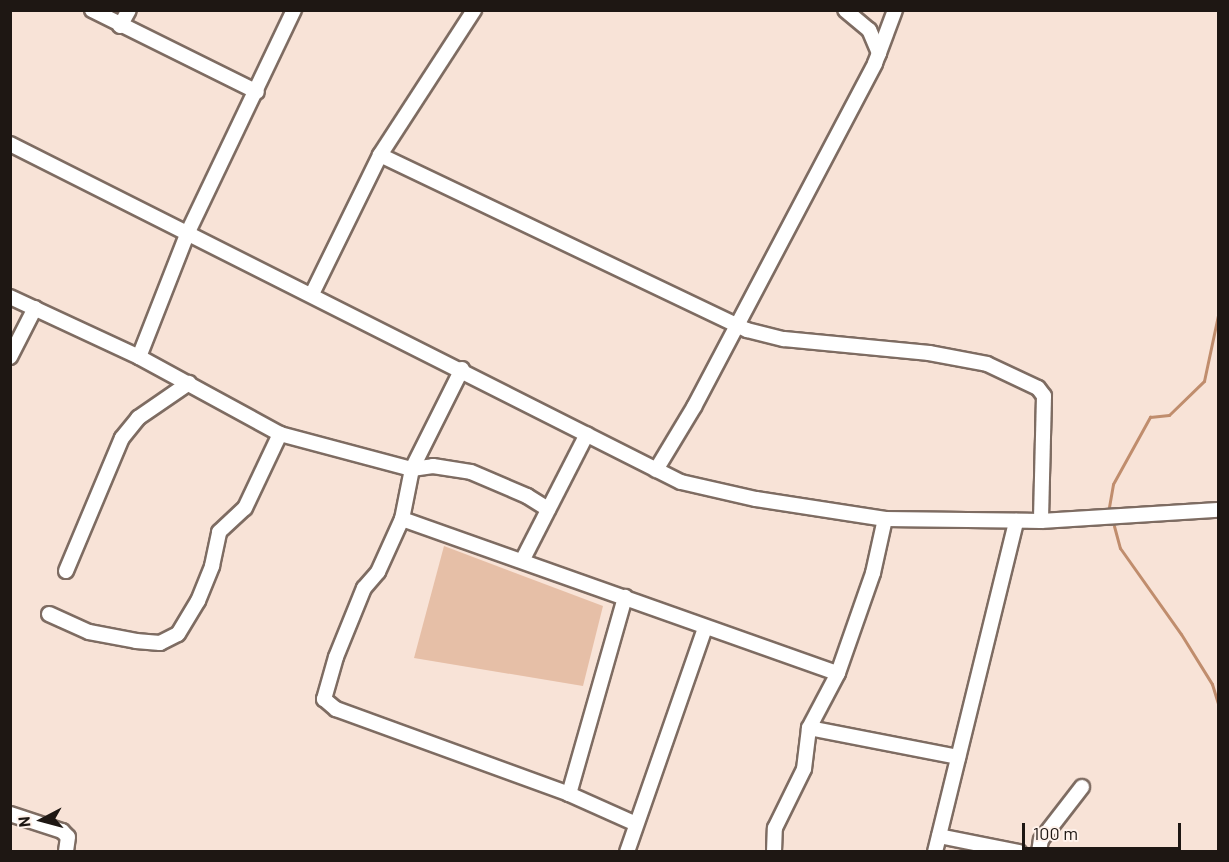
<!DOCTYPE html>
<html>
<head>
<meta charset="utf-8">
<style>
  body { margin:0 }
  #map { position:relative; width:1229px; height:862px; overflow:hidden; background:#f8e3d7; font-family:Barlow,sans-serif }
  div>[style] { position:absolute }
  .green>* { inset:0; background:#e6bfa7 }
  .stream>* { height:3px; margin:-1.5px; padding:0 1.5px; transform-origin:1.5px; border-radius:1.5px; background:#c08d6d }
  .roads { filter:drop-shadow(2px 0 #7e6c62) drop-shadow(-2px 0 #7e6c62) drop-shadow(0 2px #7e6c62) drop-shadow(0 -2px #7e6c62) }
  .minor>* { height:14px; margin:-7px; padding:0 7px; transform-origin:7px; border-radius:7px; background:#fff }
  span { translate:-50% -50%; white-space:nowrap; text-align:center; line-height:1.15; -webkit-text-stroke:4.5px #fff2eb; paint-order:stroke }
  .frame { position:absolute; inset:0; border:12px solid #1e1713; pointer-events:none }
  .north { position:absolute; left:12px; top:790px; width:60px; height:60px; -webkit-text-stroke:4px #fff2eb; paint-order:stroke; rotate:264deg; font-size:16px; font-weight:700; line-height:24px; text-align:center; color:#1e1713 }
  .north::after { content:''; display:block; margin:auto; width:21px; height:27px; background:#1e1713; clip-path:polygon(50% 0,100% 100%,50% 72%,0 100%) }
  .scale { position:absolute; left:1022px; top:823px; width:159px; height:27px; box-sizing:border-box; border:3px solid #1e1713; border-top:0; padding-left:8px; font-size:18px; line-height:21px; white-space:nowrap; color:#1e1713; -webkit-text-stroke:4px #fff2eb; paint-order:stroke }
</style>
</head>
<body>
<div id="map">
  <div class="green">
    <div style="clip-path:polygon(444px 546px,603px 606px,583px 686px,414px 658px)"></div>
  </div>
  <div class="stream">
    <div style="left:1109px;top:507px;width:23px;rotate:-80deg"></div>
    <div style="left:1113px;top:484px;width:77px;rotate:-61.1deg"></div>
    <div style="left:1150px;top:417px;width:19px;rotate:-6deg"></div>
    <div style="left:1169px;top:415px;width:49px;rotate:-44.2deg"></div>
    <div style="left:1204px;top:381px;width:67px;rotate:-78deg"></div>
    <div style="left:1114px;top:526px;width:23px;rotate:75deg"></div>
    <div style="left:1120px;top:548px;width:105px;rotate:54.7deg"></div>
    <div style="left:1181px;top:634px;width:59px;rotate:58.2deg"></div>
    <div style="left:1212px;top:684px;width:21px;rotate:73deg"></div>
  </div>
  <div class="roads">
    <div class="minor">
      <div style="left:92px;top:10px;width:184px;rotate:26.4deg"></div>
      <div style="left:120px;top:26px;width:18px;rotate:-61deg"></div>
      <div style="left:879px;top:53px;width:46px;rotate:-69.6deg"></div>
      <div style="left:10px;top:144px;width:751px;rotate:26.74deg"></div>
      <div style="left:681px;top:482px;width:77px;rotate:12.8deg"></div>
      <div style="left:756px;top:499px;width:131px;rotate:8.8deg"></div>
      <div style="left:885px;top:519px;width:156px;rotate:0.7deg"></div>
      <div style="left:1041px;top:521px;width:177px;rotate:-3.6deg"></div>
      <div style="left:380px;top:155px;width:407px;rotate:25.5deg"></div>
      <div style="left:747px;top:330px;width:38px;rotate:14deg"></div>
      <div style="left:784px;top:339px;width:146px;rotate:5.5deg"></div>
      <div style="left:929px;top:353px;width:59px;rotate:10.7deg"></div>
      <div style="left:987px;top:364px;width:56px;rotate:25.2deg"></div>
      <div style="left:1038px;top:388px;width:10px;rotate:53deg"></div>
      <div style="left:1044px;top:396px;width:125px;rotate:91.4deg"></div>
      <div style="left:312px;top:294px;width:155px;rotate:-63.9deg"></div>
      <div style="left:380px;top:155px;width:173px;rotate:-57deg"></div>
      <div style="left:10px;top:297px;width:142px;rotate:24.9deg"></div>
      <div style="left:139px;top:357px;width:161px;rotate:28.6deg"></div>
      <div style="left:280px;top:434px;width:137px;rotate:14.9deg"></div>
      <div style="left:412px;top:469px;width:21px;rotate:-8deg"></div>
      <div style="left:433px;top:466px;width:38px;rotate:9deg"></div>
      <div style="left:471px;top:472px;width:61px;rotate:23.2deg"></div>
      <div style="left:527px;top:496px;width:25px;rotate:32deg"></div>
      <div style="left:10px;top:357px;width:55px;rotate:-63deg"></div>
      <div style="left:139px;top:357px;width:134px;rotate:-68.6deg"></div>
      <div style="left:188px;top:232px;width:246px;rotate:-64.5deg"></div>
      <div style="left:462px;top:369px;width:112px;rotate:116.6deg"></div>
      <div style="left:412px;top:469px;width:51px;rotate:101.3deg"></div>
      <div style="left:402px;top:519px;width:58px;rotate:114.4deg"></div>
      <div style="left:378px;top:572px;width:21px;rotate:131deg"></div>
      <div style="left:364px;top:588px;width:74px;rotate:112.1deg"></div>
      <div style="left:336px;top:657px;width:44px;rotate:105.9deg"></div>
      <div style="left:324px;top:699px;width:16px;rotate:40deg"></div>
      <div style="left:336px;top:709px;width:248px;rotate:20deg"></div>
      <div style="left:569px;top:794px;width:73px;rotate:24.1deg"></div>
      <div style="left:656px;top:470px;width:74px;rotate:-58.9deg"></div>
      <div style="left:694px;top:407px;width:389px;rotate:-62.2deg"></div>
      <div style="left:875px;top:63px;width:11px;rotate:-68deg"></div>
      <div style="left:879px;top:53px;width:25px;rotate:-113deg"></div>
      <div style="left:869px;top:30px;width:31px;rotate:-140deg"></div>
      <div style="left:402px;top:519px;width:462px;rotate:19.5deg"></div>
      <div style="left:523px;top:559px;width:140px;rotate:-62.9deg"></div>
      <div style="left:66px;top:571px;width:144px;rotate:-67.2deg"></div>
      <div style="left:122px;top:438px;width:26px;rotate:-51deg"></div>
      <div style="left:138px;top:418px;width:62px;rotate:-34.5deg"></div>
      <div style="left:49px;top:614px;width:44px;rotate:24.2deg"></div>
      <div style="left:89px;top:632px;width:48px;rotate:10.8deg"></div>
      <div style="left:136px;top:641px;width:24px;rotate:5deg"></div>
      <div style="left:160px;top:643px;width:20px;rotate:-27deg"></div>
      <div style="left:178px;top:634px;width:39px;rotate:-59deg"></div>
      <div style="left:198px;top:601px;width:38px;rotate:-68deg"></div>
      <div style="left:212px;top:566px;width:35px;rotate:-78deg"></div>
      <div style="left:219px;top:532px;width:35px;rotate:-43deg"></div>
      <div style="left:245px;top:508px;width:82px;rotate:-64.7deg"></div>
      <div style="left:809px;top:728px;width:152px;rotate:11deg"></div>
      <div style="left:569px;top:794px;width:205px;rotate:-74.1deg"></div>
      <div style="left:10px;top:814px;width:55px;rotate:18.1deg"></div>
      <div style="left:62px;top:831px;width:8px;rotate:45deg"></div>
      <div style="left:68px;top:837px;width:15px;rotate:98deg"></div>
      <div style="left:939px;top:836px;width:82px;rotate:11.3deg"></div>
      <div style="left:627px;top:852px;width:237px;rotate:-70.8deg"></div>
      <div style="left:774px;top:852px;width:24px;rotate:-88deg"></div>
      <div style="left:775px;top:828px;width:66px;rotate:-63.8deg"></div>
      <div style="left:804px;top:769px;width:41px;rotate:-83deg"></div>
      <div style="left:809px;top:728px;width:62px;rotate:-62.2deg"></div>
      <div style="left:838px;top:673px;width:106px;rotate:-70.7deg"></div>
      <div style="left:873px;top:573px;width:55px;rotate:-77.5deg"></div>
      <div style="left:935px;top:852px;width:341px;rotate:-76.2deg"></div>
      <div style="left:1039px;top:852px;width:12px;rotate:-81deg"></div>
      <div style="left:1041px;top:840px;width:67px;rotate:-52.3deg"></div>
    </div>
  </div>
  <div class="frame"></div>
  <div class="north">N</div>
  <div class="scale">100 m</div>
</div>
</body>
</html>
